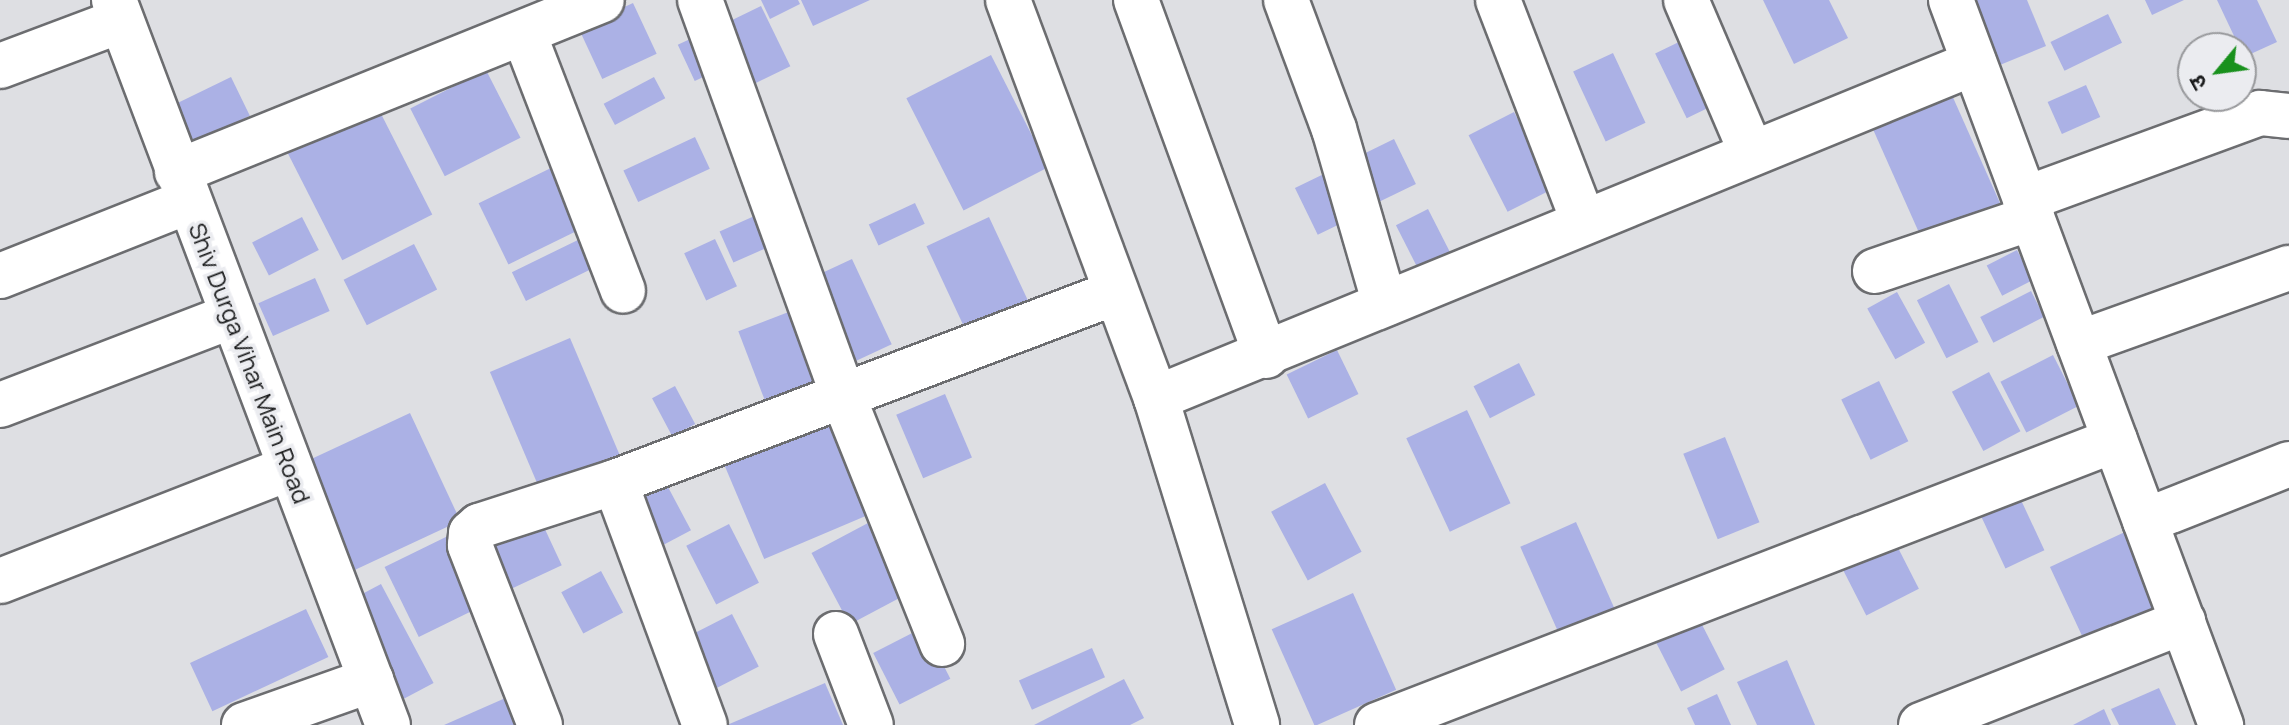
<!DOCTYPE html>
<html>
<head>
<meta charset="utf-8">
<style>
  body { margin:0 }
  #map { position:relative; width:2289px; height:725px; overflow:hidden; background:#dedfe3; font-family:Manrope,"Noto Sans Devanagari",sans-serif }
  div>[style] { position:absolute }
  .building>* { inset:0; background:#abb1e5; transform-origin:0 0 }
  .roads { filter:drop-shadow(2px 0 #6c6d70) drop-shadow(-2px 0 #6c6d70) drop-shadow(0 2px #6c6d70) drop-shadow(0 -2px #6c6d70) }
  .street>* { height:44px; margin:-22px; padding:0 22px; transform-origin:22px; border-radius:22px; background:#fff }
  span { translate:-50% -50%; white-space:nowrap; text-align:center; line-height:1.15; -webkit-text-stroke:7px #ebecf0; paint-order:stroke }
  .street-label { font-size:24px; color:#1b1c1d }
  .north { position:absolute; left:2177px; top:32px; width:80px; height:80px; box-sizing:border-box; background:#ebecf0; border:2px solid #98999c; border-radius:50%; rotate:241deg; font-size:22px; font-weight:700; line-height:32px; text-align:center; color:#1b1c1d }
  .north::after { content:''; display:block; margin:auto; width:28px; height:36px; background:#19911d; clip-path:polygon(50% 0,100% 100%,50% 72%,0 100%) }
</style>
</head>
<body>
<div id="map">
  <div class="building">
    <div style="clip-path:polygon(761px 0,798px 0,800px 4px,770px 19px)"></div>
    <div style="clip-path:polygon(801px 0,870px 0,813px 26px)"></div>
    <div style="clip-path:polygon(1763px 0,1829px 0,1848px 38px,1794px 64px)"></div>
    <div style="clip-path:polygon(1968px 0,2027px 0,2046px 46px,1995px 67px)"></div>
    <div style="clip-path:polygon(2145px 0,2184px 0,2152px 15px)"></div>
    <div style="clip-path:polygon(2217px 0,2257px 0,2277px 42px,2244px 57px)"></div>
    <div style="left:633px;top:3px;width:56px;height:60px;rotate:65deg"></div>
    <div style="left:761px;top:6px;width:67px;height:52px;rotate:64deg"></div>
    <div style="left:2108px;top:14px;width:32px;height:64px;rotate:64deg"></div>
    <div style="left:705px;top:32px;width:40px;height:30px;rotate:65deg"></div>
    <div style="left:1683px;top:40px;width:72px;height:31px;rotate:64deg"></div>
    <div style="left:1613px;top:53px;width:77px;height:44px;rotate:65deg"></div>
    <div style="left:991px;top:55px;width:126px;height:95px;rotate:63deg"></div>
    <div style="left:486px;top:70px;width:76px;height:85px;rotate:63deg"></div>
    <div style="left:231px;top:77px;width:43px;height:72px;rotate:64deg"></div>
    <div style="left:654px;top:77px;width:24px;height:57px;rotate:62deg"></div>
    <div style="left:1947px;top:84px;width:140px;height:86px;rotate:66deg"></div>
    <div style="left:2086px;top:85px;width:35px;height:42px;rotate:66deg"></div>
    <div style="left:376px;top:104px;width:124px;height:101px;rotate:63deg"></div>
    <div style="left:1514px;top:112px;width:86px;height:51px;rotate:63deg"></div>
    <div style="left:695px;top:137px;width:35px;height:79px;rotate:65deg"></div>
    <div style="left:1394px;top:139px;width:50px;height:42px;rotate:64deg"></div>
    <div style="left:555px;top:166px;width:68px;height:85px;rotate:64deg"></div>
    <div style="left:1330px;top:171px;width:52px;height:39px;rotate:64deg"></div>
    <div style="left:915px;top:203px;width:23px;height:51px;rotate:65deg"></div>
    <div style="left:1428px;top:209px;width:57px;height:36px;rotate:63deg"></div>
    <div style="left:768px;top:210px;width:34px;height:53px;rotate:66deg"></div>
    <div style="left:302px;top:217px;width:37px;height:56px;rotate:63deg"></div>
    <div style="left:989px;top:217px;width:101px;height:69px;rotate:65deg"></div>
    <div style="left:582px;top:238px;width:32px;height:78px;rotate:64deg"></div>
    <div style="left:715px;top:239px;width:52px;height:34px;rotate:65deg"></div>
    <div style="left:414px;top:244px;width:51px;height:79px;rotate:63deg"></div>
    <div style="left:2017px;top:250px;width:34px;height:34px;rotate:63deg"></div>
    <div style="left:852px;top:259px;width:94px;height:45px;rotate:65deg"></div>
    <div style="left:315px;top:278px;width:36px;height:62px;rotate:66deg"></div>
    <div style="left:1949px;top:284px;width:65px;height:36px;rotate:63deg"></div>
    <div style="left:2031px;top:291px;width:29px;height:57px;rotate:63deg"></div>
    <div style="left:1897px;top:292px;width:58px;height:34px;rotate:61deg"></div>
    <div style="left:799px;top:308px;width:75px;height:65px;rotate:69deg"></div>
    <div style="left:570px;top:338px;width:134px;height:87px;rotate:67deg"></div>
    <div style="left:1337px;top:350px;width:49px;height:56px;rotate:64deg"></div>
    <div style="left:2053px;top:355px;width:57px;height:59px;rotate:63deg"></div>
    <div style="left:1519px;top:363px;width:36px;height:51px;rotate:63deg"></div>
    <div style="left:1989px;top:372px;width:67px;height:42px;rotate:62deg"></div>
    <div style="left:1879px;top:381px;width:67px;height:42px;rotate:64deg"></div>
    <div style="left:675px;top:386px;width:43px;height:26px;rotate:62deg"></div>
    <div style="left:945px;top:394px;width:69px;height:53px;rotate:67deg"></div>
    <div style="left:1467px;top:410px;width:103px;height:67px;rotate:65deg"></div>
    <div style="left:410px;top:413px;width:119px;height:126px;rotate:65deg"></div>
    <div style="left:838px;top:418px;width:101px;height:123px;rotate:67deg"></div>
    <div style="left:1725px;top:437px;width:92px;height:45px;rotate:68deg"></div>
    <div style="left:660px;top:472px;width:66px;height:39px;rotate:62deg"></div>
    <div style="left:1325px;top:483px;width:78px;height:61px;rotate:62deg"></div>
    <div style="left:2014px;top:485px;width:72px;height:43px;rotate:65deg"></div>
    <div style="left:536px;top:510px;width:61px;height:55px;rotate:65deg"></div>
    <div style="left:1576px;top:522px;width:99px;height:61px;rotate:66deg"></div>
    <div style="left:868px;top:523px;width:81px;height:64px;rotate:62deg"></div>
    <div style="left:729px;top:524px;width:66px;height:48px;rotate:63deg"></div>
    <div style="left:2127px;top:531px;width:83px;height:85px;rotate:65deg"></div>
    <div style="left:452px;top:534px;width:78px;height:75px;rotate:64deg"></div>
    <div style="left:1893px;top:538px;width:57px;height:59px;rotate:63deg"></div>
    <div style="left:601px;top:571px;width:47px;height:45px;rotate:62deg"></div>
    <div style="left:381px;top:584px;width:112px;height:39px;rotate:62deg"></div>
    <div style="left:1353px;top:593px;width:106px;height:89px;rotate:66deg"></div>
    <div style="left:1693px;top:607px;width:70px;height:49px;rotate:63deg"></div>
    <div style="left:306px;top:609px;width:53px;height:128px;rotate:65deg"></div>
    <div style="left:732px;top:614px;width:59px;height:56px;rotate:63deg"></div>
    <div style="left:924px;top:627px;width:58px;height:57px;rotate:63deg"></div>
    <div style="left:1092px;top:648px;width:32px;height:80px;rotate:66deg"></div>
    <div style="clip-path:polygon(1787px 660px,1815px 725px,1757px 725px,1737px 682px)"></div>
    <div style="clip-path:polygon(1124px 679px,1144px 718px,1130px 725px,1034px 725px)"></div>
    <div style="clip-path:polygon(825px 683px,843px 725px,727px 725px)"></div>
    <div style="clip-path:polygon(2159px 688px,2176px 725px,2119px 725px,2111px 709px)"></div>
    <div style="clip-path:polygon(517px 693px,531px 725px,444px 725px)"></div>
    <div style="clip-path:polygon(1717px 694px,1731px 725px,1695px 725px,1687px 708px)"></div>
    <div style="clip-path:polygon(2104px 709px,2111px 725px,2073px 725px)"></div>
  </div>
  <div class="roads">
    <div class="street">
      <div style="left:114px;top:0;width:775px;rotate:69.3deg"></div>
      <div style="left:700px;top:0;width:421px;rotate:70.1deg"></div>
      <div style="left:843px;top:396px;width:267px;rotate:68.2deg"></div>
      <div style="left:1008px;top:0;width:425px;rotate:69.6deg"></div>
      <div style="left:1156px;top:398px;width:342px;rotate:72.8deg"></div>
      <div style="left:1136px;top:0;width:379px;rotate:69.9deg"></div>
      <div style="left:1286px;top:0;width:138px;rotate:69.6deg"></div>
      <div style="left:1334px;top:129px;width:182px;rotate:73.8deg"></div>
      <div style="left:1498px;top:0;width:236px;rotate:68.9deg"></div>
      <div style="left:1686px;top:0;width:165px;rotate:66.8deg"></div>
      <div style="left:1951px;top:0;width:774px;rotate:69.57deg"></div>
      <div style="left:524px;top:34px;width:275px;rotate:68.9deg"></div>
      <div style="left:0;top:66px;width:128px;rotate:-20.6deg"></div>
      <div style="left:177px;top:172px;width:458px;rotate:-22deg"></div>
      <div style="left:2025px;top:199px;width:250px;rotate:-20.1deg"></div>
      <div style="left:2260px;top:113px;width:29px;rotate:6deg"></div>
      <div style="left:1875px;top:271px;width:166px;rotate:-18.7deg"></div>
      <div style="left:0;top:276px;width:203px;rotate:-21.6deg"></div>
      <div style="left:2079px;top:343px;width:223px;rotate:-19.7deg"></div>
      <div style="left:1156px;top:398px;width:884px;rotate:-22.27deg"></div>
      <div style="left:0;top:405px;width:248px;rotate:-21deg"></div>
      <div style="left:615px;top:482px;width:259px;rotate:69.7deg"></div>
      <div style="left:2145px;top:521px;width:155px;rotate:-21.6deg"></div>
      <div style="left:0;top:581px;width:311px;rotate:-21.3deg"></div>
      <div style="left:836px;top:634px;width:97px;rotate:69deg"></div>
      <div style="left:244px;top:725px;width:135px;rotate:-19.5deg"></div>
      <div style="left:540px;top:725px;width:193px;rotate:-111.3deg"></div>
      <div style="left:470px;top:545px;width:12px;rotate:-85deg"></div>
      <div style="left:471px;top:533px;width:11px;rotate:-41deg"></div>
      <div style="left:479px;top:526px;width:143px;rotate:-17.9deg"></div>
      <div style="left:615px;top:482px;width:534px;rotate:-20.74deg"></div>
      <div style="left:1377px;top:725px;width:791px;rotate:-21.12deg"></div>
      <div style="left:1921px;top:725px;width:282px;rotate:-21.5deg"></div>
    </div>
  </div>
  <div class="street-label">
    <span style="left:250px;top:363px;rotate:69deg">Shiv Durga Vihar Main Road</span>
  </div>
  <div class="north">उ</div>
</div>
</body>
</html>
